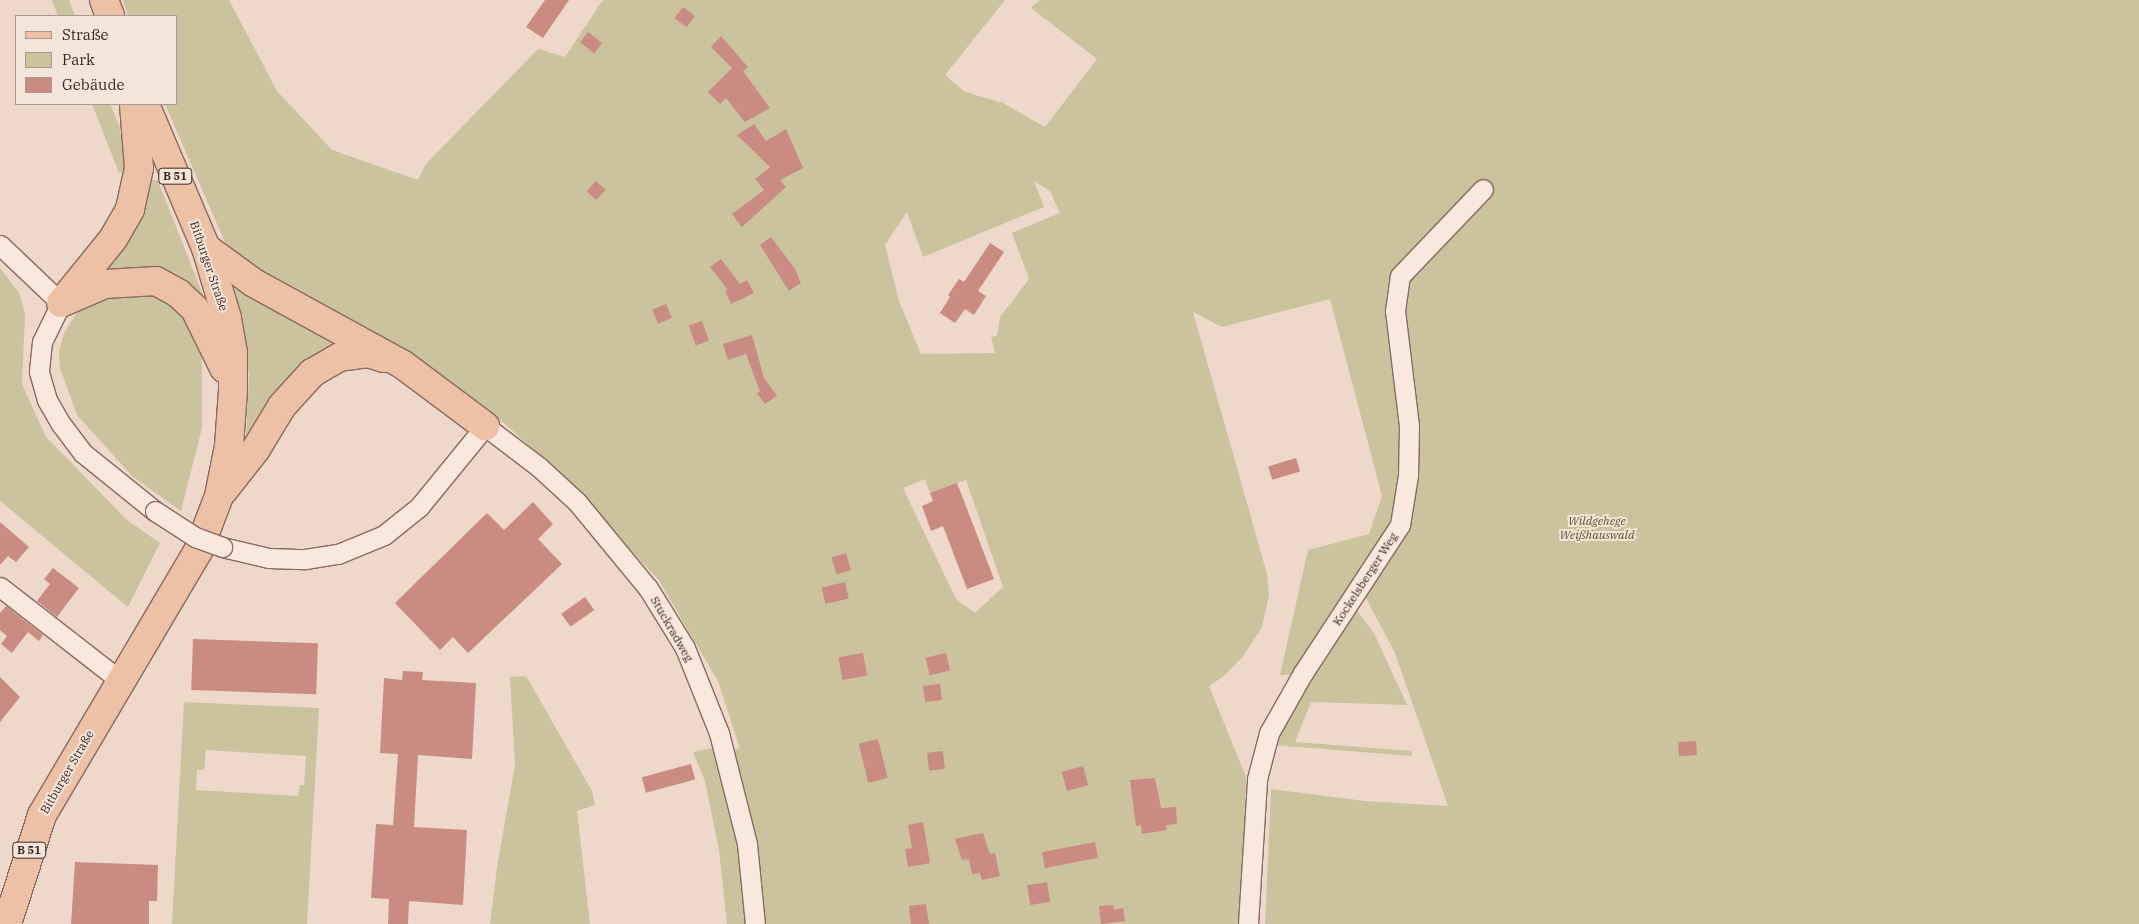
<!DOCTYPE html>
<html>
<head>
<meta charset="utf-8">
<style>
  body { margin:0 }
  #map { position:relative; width:2139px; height:924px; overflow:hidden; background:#edd8ca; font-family:"IBM Plex Serif",serif }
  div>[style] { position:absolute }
  .green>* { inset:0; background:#cbc39e }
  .building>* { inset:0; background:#c98b82; transform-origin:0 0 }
  .roads { filter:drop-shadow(1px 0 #89695f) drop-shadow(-1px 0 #89695f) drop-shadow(0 1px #89695f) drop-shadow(0 -1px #89695f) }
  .street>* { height:19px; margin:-9.5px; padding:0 9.5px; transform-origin:9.5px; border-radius:9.5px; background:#f8e8dd }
  .primary>* { height:28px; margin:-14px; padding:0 14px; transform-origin:14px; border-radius:14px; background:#edc1a5 }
  .bridges { filter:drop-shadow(1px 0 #89695f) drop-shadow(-1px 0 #89695f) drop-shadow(0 1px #89695f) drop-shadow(0 -1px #89695f) }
  .street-bridge>* { height:19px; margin:-9.5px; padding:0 9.5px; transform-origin:9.5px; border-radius:9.5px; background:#f8e8dd }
  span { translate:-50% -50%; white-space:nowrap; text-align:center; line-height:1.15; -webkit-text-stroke:4px #f4e5da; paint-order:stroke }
  .shield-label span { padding:1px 4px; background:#f4e5da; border:1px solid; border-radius:4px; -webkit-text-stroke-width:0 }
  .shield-label { font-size:11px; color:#3a2622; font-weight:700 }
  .street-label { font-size:12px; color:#3a2622 }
  .park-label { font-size:12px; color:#56532a; font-style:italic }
  .legend { position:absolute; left:15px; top:15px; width:162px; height:90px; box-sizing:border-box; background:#f4e5da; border:1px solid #aa9990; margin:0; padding:6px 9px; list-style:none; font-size:15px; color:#3a2622 }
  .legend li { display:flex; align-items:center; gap:10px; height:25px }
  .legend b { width:25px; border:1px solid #aa9990 }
</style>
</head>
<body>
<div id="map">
  <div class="green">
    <div style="clip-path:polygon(52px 0,69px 0,75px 16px,58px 16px)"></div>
    <div style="clip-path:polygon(evenodd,123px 0,229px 0,277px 91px,332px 150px,418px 180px,426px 164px,538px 49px,565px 57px,603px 0,1005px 0,945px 75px,965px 92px,1003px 103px,1045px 127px,1097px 59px,1031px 8px,1040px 0,2139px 0,2139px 924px,1265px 924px,1271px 789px,1365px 801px,1448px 806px,1395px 653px,1366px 598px,1354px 590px,1299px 674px,1280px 675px,1308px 550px,1369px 534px,1382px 496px,1330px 299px,1222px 327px,1193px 312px,1267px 574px,1269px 595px,1262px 627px,1244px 655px,1224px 676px,1209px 686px,1246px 777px,1241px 924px,727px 924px,719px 850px,705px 781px,693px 752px,716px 747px,740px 749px,718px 681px,658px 579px,543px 458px,487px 408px,407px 355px,257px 275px,227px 247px,165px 104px,176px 104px,176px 16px,128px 16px,123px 0,1034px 181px,1050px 191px,1060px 213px,1012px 233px,1029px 279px,1000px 317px,997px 336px,991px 337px,995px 353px,921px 354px,899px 301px,885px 245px,907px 212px,923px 257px,1044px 207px,1034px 181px,123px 0,925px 479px,930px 493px,966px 480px,1003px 587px,975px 613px,956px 599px,903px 488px,925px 479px)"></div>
    <div style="clip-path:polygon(92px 104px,110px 104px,119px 125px,127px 168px,119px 173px)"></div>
    <div style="clip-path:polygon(147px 178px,158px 181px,207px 305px,91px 280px)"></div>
    <div style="clip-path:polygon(0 268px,19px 293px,25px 314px,22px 384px,46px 437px,127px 520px,160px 543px,128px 607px,0 501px)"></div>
    <div style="clip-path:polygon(234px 282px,354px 343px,246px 442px,249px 375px)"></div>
    <div style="clip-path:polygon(148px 290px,183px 313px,199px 343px,202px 362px,202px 428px,181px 511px,133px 477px,77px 415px,60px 368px,59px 351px,64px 333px,81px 306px,92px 299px)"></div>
    <div style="clip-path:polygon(1355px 608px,1374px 633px,1407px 705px,1311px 702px,1295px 742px,1412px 751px,1412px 756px,1273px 745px,1304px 684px)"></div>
    <div style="clip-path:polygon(526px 676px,592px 791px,595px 805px,577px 811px,590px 924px,490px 924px,497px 867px,515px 765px,510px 677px)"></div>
    <div style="clip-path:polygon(evenodd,184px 702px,319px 708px,307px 924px,172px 924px,184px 702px,206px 750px,306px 756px,304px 785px,300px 785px,298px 796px,196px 790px,197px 770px,204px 770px,206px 750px)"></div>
  </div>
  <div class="building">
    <div style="clip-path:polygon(545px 0,569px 0,543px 38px,526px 27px)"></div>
    <div style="left:683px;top:7px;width:15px;height:14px;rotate:37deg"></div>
    <div style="left:588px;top:32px;width:18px;height:13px;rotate:38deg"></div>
    <div style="clip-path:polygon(721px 36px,748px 67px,743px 71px,770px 108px,745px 122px,726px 98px,720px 104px,708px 92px,732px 68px,711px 47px)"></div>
    <div style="clip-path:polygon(754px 124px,766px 141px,786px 129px,803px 168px,780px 180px,786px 187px,742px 227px,732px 214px,764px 190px,755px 179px,770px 167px,737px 135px)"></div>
    <div style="left:596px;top:181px;width:13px;height:14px;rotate:42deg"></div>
    <div style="clip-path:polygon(771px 237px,795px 269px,801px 283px,789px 291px,760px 245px)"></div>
    <div style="clip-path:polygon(990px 243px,1004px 252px,978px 291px,986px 296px,974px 315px,965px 309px,955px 323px,940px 313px,950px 297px,948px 295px,959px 279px,964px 282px)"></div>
    <div style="clip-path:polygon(721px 259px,740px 284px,747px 280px,754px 293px,731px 304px,725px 291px,728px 290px,710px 267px)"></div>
    <div style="left:666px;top:304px;width:15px;height:15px;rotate:67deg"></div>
    <div style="left:702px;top:321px;width:21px;height:14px;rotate:71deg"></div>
    <div style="clip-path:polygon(752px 335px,764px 378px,777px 396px,765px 404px,757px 393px,760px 392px,746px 354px,728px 360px,723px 344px)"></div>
    <div style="left:1296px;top:458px;width:14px;height:29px;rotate:73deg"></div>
    <div style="clip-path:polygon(957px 483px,994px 579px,967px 589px,943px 526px,931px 531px,922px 506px,933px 501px,930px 493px)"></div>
    <div style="clip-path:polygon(533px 502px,553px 524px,538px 539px,562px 564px,468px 653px,453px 637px,440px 650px,395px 603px,487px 513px,504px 530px)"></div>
    <div style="clip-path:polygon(0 522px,29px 547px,16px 562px,8px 556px,0 565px)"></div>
    <div style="left:846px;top:553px;width:18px;height:15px;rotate:74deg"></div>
    <div style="clip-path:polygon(53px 568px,79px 588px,57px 617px,37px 601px,50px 584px,44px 579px)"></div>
    <div style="left:845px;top:582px;width:17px;height:24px;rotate:77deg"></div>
    <div style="left:585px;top:597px;width:16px;height:29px;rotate:55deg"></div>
    <div style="clip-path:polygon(6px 606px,43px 635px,39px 641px,28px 632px,12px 653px,1px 644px,7px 636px,0 630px,0 613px)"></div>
    <div style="left:193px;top:639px;width:125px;height:51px;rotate:2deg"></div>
    <div style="left:863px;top:653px;width:23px;height:25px;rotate:80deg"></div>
    <div style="left:946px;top:653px;width:18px;height:21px;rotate:77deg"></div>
    <div style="clip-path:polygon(403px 671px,423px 672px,422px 680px,476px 683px,472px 759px,418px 755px,414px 827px,467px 830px,463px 905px,409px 901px,408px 924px,388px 924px,389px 899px,371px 898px,376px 824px,393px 825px,398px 754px,380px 753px,382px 715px,384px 678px,402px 680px)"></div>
    <div style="clip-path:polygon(0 677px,20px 697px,0 722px)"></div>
    <div style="left:940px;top:684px;width:16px;height:17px;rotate:83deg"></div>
    <div style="left:878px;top:739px;width:40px;height:20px;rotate:76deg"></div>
    <div style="left:1696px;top:741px;width:14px;height:18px;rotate:86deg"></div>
    <div style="left:943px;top:751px;width:18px;height:16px;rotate:84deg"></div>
    <div style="left:691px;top:764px;width:16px;height:51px;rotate:75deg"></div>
    <div style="left:1083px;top:766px;width:20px;height:22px;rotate:75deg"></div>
    <div style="clip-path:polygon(1155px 778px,1161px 808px,1176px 807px,1177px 824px,1166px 825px,1167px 830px,1142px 834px,1141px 825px,1136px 826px,1130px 780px)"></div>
    <div style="clip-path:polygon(923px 822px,930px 863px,908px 867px,905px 849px,912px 848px,908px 825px)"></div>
    <div style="clip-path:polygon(983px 833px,990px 854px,995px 853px,1000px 876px,982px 880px,980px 873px,972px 874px,969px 859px,962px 860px,955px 839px)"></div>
    <div style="left:1095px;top:842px;width:16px;height:54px;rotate:79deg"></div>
    <div style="clip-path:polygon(75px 862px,158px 865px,157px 901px,149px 901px,149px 924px,71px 924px)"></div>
    <div style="left:1047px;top:882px;width:20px;height:20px;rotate:81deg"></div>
    <div style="clip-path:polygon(926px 904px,929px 924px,911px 924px,909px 906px)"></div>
    <div style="clip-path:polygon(1113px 905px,1114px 910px,1123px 908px,1125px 921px,1101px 924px,1099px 906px)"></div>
  </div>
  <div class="roads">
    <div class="street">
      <div style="left:0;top:245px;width:84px;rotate:43.6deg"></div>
      <div style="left:61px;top:303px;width:43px;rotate:116deg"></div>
      <div style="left:42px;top:342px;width:30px;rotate:96deg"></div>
      <div style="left:39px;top:372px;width:29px;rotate:74deg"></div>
      <div style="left:47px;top:400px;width:28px;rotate:60deg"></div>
      <div style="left:61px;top:424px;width:36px;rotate:53deg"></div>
      <div style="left:83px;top:453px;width:92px;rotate:38.9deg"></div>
      <div style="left:222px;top:547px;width:48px;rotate:13.2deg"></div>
      <div style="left:269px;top:558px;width:36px;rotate:2deg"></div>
      <div style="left:305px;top:559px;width:33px;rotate:-9deg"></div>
      <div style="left:338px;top:554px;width:50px;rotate:-22.4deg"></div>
      <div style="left:384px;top:535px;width:45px;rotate:-38.7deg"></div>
      <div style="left:419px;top:507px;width:104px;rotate:-50.8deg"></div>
      <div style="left:485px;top:426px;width:68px;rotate:37.2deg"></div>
      <div style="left:539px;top:467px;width:52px;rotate:42.6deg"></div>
      <div style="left:577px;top:502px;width:112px;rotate:50.5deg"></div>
      <div style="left:648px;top:588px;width:70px;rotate:58.3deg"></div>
      <div style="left:685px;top:648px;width:92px;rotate:68.2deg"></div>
      <div style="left:719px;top:733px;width:114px;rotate:75.8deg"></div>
      <div style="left:747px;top:844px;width:80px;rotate:84.3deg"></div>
      <div style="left:0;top:587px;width:155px;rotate:37.9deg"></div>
      <div style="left:1248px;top:924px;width:145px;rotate:-86.4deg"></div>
      <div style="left:1257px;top:779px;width:48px;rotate:-75.4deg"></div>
      <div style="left:1269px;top:733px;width:69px;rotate:-60.5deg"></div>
      <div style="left:1303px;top:673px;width:177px;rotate:-56.8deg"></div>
      <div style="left:1400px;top:525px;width:51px;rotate:-80.9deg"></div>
      <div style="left:1408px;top:475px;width:49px;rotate:-88.8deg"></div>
      <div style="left:1409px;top:426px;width:116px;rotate:-96.9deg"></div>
      <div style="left:1395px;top:311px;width:35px;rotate:-82deg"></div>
      <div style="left:1400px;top:276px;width:120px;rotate:-46.3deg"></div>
    </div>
    <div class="primary">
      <div style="left:104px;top:0;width:17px;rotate:69deg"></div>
      <div style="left:206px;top:248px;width:59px;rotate:36.1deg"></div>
      <div style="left:254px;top:283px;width:169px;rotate:28.7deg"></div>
      <div style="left:402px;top:364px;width:104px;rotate:36.8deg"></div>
      <div style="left:62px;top:302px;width:81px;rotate:-51deg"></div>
      <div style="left:113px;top:239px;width:34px;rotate:-60deg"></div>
      <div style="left:130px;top:209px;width:42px;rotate:-77.6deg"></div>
      <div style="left:139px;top:168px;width:64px;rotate:-94.5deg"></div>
      <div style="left:61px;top:303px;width:48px;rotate:-23.4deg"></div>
      <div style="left:105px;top:284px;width:51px;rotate:-3.4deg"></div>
      <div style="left:156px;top:281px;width:26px;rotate:29deg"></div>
      <div style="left:179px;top:294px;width:22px;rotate:43deg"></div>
      <div style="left:195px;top:309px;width:66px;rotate:63.8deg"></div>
      <div style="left:223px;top:491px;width:53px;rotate:-51.8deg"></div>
      <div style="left:256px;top:449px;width:50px;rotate:-58.8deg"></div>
      <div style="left:282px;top:406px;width:45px;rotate:-47.7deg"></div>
      <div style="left:312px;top:373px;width:32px;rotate:-30deg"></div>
      <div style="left:340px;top:357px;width:28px;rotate:-8deg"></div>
      <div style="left:368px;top:353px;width:16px;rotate:18deg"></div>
      <div style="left:7px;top:924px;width:114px;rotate:-72.2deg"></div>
      <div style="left:42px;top:815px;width:307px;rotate:-59.4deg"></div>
      <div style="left:198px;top:551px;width:59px;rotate:-69.1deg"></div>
      <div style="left:219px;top:496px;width:51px;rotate:-78.7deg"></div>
      <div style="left:229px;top:446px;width:56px;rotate:-85.9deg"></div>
      <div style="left:233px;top:390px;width:37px;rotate:-90deg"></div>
      <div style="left:233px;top:353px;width:36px;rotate:-100deg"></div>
      <div style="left:227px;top:318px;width:73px;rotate:-106.7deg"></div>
      <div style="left:206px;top:248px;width:156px;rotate:-113deg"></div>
    </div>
  </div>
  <div class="bridges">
    <div class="street-bridge">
      <div style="left:155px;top:511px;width:48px;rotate:33deg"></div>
      <div style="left:195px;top:537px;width:29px;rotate:20deg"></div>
    </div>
  </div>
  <div class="shield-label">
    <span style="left:175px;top:176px">B 51</span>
    <span style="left:29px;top:850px">B 51</span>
  </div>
  <div class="street-label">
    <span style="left:209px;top:266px;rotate:71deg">Bitburger Straße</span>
    <span style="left:1365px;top:579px;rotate:-57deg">Kockelsberger Weg</span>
    <span style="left:672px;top:629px;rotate:60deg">Stuckradweg</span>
    <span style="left:67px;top:772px;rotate:-60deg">Bitburger Straße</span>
  </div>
  <div class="park-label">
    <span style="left:1597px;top:528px">Wildgehege<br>Weißhauswald</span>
  </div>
  <ul class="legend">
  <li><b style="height:6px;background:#edc1a5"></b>Straße</li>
  <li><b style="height:14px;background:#cbc39e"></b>Park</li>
  <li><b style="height:14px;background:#c98b82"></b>Gebäude</li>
  </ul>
</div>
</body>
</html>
